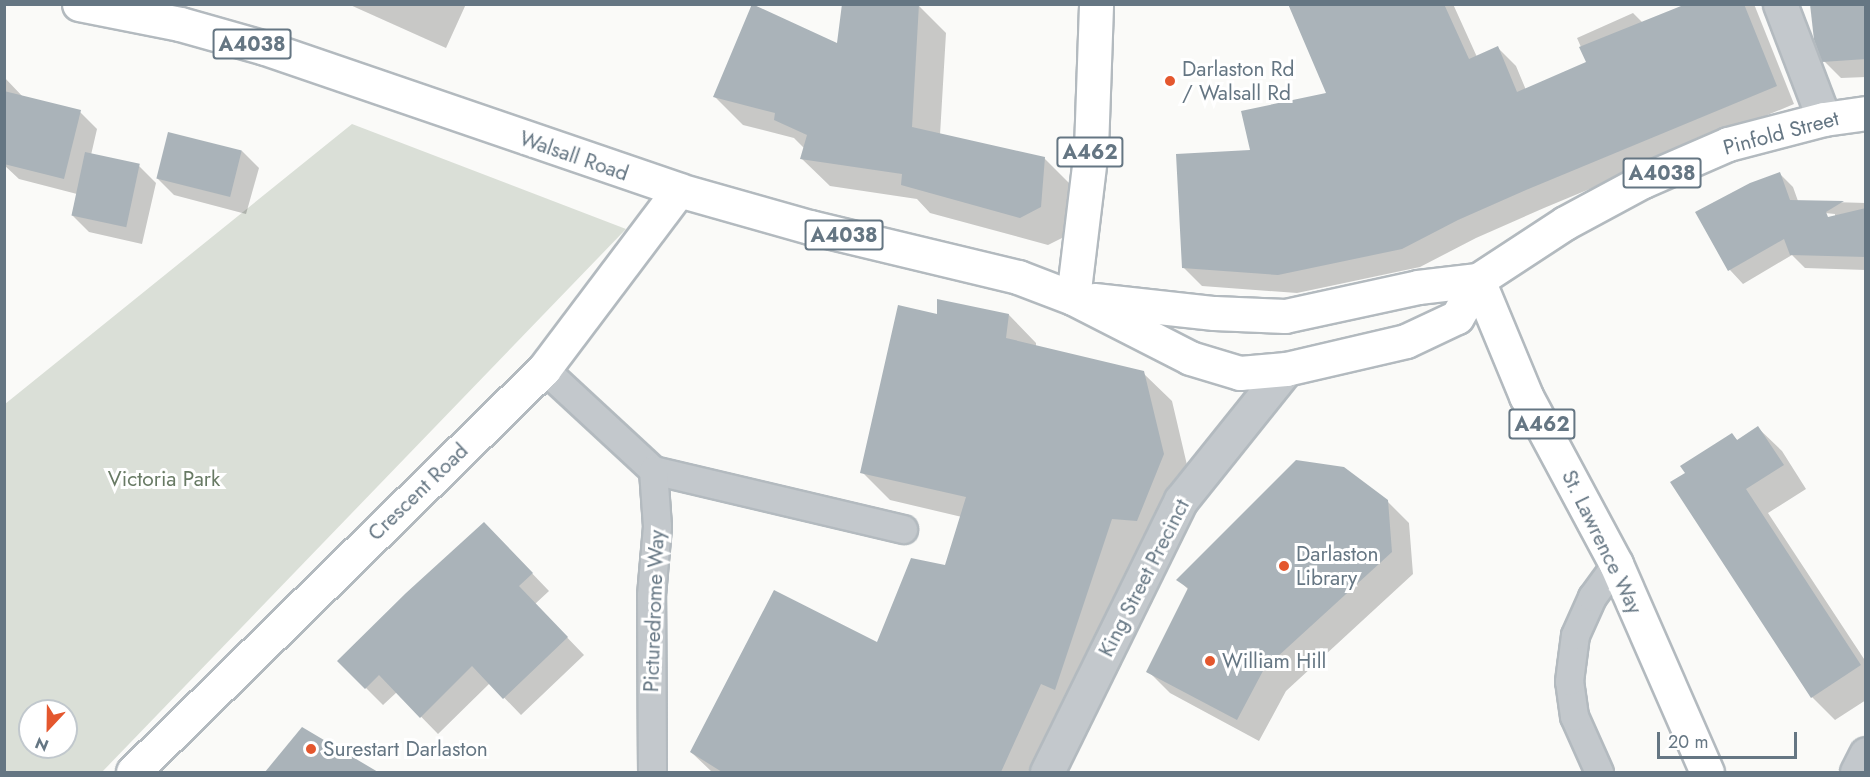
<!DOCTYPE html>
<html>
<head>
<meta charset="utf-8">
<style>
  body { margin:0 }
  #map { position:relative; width:1870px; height:777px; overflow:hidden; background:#fafaf8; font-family:Jost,sans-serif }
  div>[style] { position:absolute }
  .green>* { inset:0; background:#dadfd7 }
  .shadow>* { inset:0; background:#0003 }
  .building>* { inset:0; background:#aab3b9; transform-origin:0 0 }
  .roads { filter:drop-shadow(2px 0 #b3babf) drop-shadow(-2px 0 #b3babf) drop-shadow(0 2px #b3babf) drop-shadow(0 -2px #b3babf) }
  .lane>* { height:27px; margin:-13.5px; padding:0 13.5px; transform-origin:13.5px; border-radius:13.5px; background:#c3c8cc }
  .street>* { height:33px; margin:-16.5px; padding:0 16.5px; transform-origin:16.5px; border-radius:16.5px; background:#c3c8cc }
  .secondary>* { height:33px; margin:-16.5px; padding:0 16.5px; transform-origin:16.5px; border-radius:16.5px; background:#fff }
  .primary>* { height:33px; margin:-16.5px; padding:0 16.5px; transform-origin:16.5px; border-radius:16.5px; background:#fff }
  .dots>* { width:16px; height:16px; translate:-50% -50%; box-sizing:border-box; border:3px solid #fff; border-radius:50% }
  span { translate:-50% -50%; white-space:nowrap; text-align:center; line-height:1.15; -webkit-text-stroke:6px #fff; paint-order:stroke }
  .shield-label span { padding:2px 4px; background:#fff; border:2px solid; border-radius:4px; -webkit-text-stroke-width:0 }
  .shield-label { font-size:20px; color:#657683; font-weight:700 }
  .poi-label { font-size:21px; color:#657683 }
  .left { translate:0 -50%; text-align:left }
  .street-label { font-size:21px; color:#657683 }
  .park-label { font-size:21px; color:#687a64 }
  .frame { position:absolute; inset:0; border:6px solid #657683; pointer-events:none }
  .north { position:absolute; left:18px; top:699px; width:60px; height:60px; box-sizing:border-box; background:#fff; border:2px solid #c1c8cd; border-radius:50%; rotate:202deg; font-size:16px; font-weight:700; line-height:24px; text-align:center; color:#657683 }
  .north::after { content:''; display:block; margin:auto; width:21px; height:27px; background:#e4572e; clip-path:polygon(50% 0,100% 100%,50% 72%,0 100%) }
  .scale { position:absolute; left:1657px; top:732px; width:140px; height:27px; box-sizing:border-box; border:3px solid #657683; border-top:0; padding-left:8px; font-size:18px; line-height:21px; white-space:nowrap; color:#657683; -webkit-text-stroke:4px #fff; paint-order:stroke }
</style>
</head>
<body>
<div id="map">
  <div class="green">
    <div style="clip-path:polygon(evenodd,352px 124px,626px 229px,102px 772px,5px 772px,5px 404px,352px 124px,30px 711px,66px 711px,66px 747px,30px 747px,30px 711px)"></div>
  </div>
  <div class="shadow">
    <div style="clip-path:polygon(348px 4px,466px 4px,446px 48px)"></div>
    <div style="clip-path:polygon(1290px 4px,1453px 4px,1477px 57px,1498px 48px,1516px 66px,1526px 90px,1588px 63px,1577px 38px,1633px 13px,1643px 23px,1690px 4px,1754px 4px,1794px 104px,1544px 208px,1476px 238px,1420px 267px,1297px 293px,1202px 286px,1184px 268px,1251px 151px,1328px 95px)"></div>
    <div style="clip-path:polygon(1866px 4px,1866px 77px,1841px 78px,1824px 61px)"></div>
    <div style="clip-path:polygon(918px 5px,946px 33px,940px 135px,1044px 158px,1072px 186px,1068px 235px,1048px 245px,930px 213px,917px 199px,830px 186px,802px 159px,804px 148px,794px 138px,743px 125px,715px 97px,839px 46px)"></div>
    <div style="clip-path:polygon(4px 77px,24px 98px,80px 112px,97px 129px,91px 155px,139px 166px,156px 183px,142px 244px,89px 232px,72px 215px,77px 194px,19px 179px,4px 165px)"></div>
    <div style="clip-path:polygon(242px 151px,259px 168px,246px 214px,174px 195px,157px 178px)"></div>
    <div style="clip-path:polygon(evenodd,1779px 173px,1793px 187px,1798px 201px,1866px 203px,1866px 270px,1805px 268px,1792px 255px,1743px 284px,1730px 270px,1697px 212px,1779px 173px,1825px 213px,1835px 214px,1835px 217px,1827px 219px,1825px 213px)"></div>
    <div style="clip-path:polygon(1009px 315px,1036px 343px,1036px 347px,1143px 373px,1172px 401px,1191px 482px,1165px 548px,1139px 546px,1083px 717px,1041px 772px,712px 772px,691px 752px,878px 644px,946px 566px,962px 517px,890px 500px,862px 472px,938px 316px)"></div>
    <div style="clip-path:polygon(1758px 428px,1782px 451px,1806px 489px,1768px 513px,1866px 662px,1866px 700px,1835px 720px,1812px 697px,1687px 474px,1732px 435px,1738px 441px)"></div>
    <div style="clip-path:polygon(1387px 501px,1409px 523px,1413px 574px,1286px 691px,1259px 741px,1170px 693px,1148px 671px,1189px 590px,1178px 580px)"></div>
    <div style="clip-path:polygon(501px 541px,549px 591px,535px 604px,584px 655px,521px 715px,490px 683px,438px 734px,397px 692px,383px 705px,339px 661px)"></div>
    <div style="clip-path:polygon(302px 729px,374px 772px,267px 772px)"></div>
  </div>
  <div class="building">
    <div style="clip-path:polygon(752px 4px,837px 43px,842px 4px,919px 4px,912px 127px,1045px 157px,1041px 207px,1020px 218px,901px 185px,902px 174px,800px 159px,807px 135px,774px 120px,775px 113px,713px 97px)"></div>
    <div style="clip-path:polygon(1288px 4px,1444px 4px,1469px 59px,1498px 46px,1517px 92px,1586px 62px,1579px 47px,1686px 4px,1744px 4px,1777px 86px,1526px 190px,1458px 220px,1402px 249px,1278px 275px,1182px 268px,1176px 154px,1250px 150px,1241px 111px,1326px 93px)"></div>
    <div style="clip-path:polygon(1810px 4px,1866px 4px,1866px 59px,1822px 62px,1814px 40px)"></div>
    <div style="clip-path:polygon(4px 91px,81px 110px,64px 179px,4px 164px)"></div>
    <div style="left:168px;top:132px;width:76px;height:48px;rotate:14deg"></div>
    <div style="left:85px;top:152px;width:56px;height:65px;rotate:12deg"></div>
    <div style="clip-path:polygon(1780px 172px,1790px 200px,1844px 201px,1826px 212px,1828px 217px,1866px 208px,1866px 257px,1790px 255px,1784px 239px,1728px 271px,1695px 212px,1750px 183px)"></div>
    <div style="clip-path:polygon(937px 299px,1009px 314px,1006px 338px,1144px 371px,1164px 454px,1137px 521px,1112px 519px,1055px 690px,1041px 684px,1001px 772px,722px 772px,690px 752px,774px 590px,877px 642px,911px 558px,945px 565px,966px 497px,860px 473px,898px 305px,937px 314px)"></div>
    <div style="clip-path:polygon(1758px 426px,1784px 465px,1746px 489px,1861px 665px,1811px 698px,1670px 482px,1685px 473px,1680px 466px,1732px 433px,1737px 440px)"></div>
    <div style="clip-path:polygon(1296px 460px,1344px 467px,1388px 500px,1392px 552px,1264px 669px,1237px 720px,1146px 672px,1188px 588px,1176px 580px)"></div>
    <div style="clip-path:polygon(484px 522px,533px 573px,519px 586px,568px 637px,503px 699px,472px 666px,420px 718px,379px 675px,365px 689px,337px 661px,406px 593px)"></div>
    <div style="clip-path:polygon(302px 727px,378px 772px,265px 772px)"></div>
  </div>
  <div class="roads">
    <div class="lane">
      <div style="left:544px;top:369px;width:149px;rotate:42.8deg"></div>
      <div style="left:653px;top:470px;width:257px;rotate:13.3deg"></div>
      <div style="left:652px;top:772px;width:177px;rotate:-90.3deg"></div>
      <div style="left:651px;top:595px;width:69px;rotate:-85deg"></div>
      <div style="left:657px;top:526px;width:56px;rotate:-94.1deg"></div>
      <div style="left:1599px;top:772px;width:61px;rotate:-114.1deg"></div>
      <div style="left:1574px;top:716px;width:35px;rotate:-98deg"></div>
      <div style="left:1569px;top:681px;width:46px;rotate:-82.6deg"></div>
      <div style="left:1575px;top:635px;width:42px;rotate:-65.9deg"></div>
      <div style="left:1592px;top:597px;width:41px;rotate:-54deg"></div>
    </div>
    <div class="street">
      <div style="left:1780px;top:4px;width:123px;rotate:69.1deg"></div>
      <div style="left:1047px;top:772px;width:303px;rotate:-63.8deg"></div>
      <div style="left:1181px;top:500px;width:168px;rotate:-51.3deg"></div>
      <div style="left:1857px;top:772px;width:20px;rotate:-63deg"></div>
    </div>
    <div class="secondary">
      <div style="left:133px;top:772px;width:576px;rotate:-44.44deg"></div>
      <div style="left:544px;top:369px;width:224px;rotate:-53deg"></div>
    </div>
    <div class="primary">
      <div style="left:79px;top:4px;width:103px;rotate:11.2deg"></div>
      <div style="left:180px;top:24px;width:88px;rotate:15.8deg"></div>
      <div style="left:265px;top:48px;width:438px;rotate:18.9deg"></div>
      <div style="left:679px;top:190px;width:136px;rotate:15.8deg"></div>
      <div style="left:810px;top:227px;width:214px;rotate:13.5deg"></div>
      <div style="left:1018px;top:277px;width:59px;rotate:20.9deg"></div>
      <div style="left:1073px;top:298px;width:131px;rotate:27.1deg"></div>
      <div style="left:1190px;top:358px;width:52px;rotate:16.7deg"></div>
      <div style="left:1240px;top:373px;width:46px;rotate:-5deg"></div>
      <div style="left:1286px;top:369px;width:123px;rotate:-13.1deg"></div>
      <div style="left:1406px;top:341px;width:56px;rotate:-25.2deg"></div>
      <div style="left:1457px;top:317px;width:43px;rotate:-60.4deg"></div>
      <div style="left:1478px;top:280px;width:104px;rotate:-33.2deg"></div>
      <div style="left:1565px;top:223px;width:89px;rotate:-28.3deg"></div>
      <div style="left:1643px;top:181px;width:93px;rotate:-23.5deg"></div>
      <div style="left:1728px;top:144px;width:99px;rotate:-14.6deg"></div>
      <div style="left:1824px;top:119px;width:42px;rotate:-8.1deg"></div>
      <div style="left:1478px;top:280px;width:126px;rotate:67.5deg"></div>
      <div style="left:1526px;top:396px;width:191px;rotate:61.8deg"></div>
      <div style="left:1616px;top:564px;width:227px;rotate:66.4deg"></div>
      <div style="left:1073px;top:298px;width:150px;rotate:-83.1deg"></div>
      <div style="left:1091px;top:149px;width:145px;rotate:-88deg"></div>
      <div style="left:1094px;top:300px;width:121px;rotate:6.2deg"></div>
      <div style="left:1214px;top:313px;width:71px;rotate:2.4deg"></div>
      <div style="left:1285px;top:316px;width:136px;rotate:-12.3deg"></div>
      <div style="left:1418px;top:287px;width:60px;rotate:-6.7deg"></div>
    </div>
  </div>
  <div class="dots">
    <div style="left:1170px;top:81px;background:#e4572e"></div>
    <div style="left:1284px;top:566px;background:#e4572e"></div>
    <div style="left:1210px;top:661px;background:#e4572e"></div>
    <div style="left:311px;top:749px;background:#e4572e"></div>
  </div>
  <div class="shield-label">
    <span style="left:252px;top:44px">A4038</span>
    <span style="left:1090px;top:152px">A462</span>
    <span style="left:1662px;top:173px">A4038</span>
    <span style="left:844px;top:235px">A4038</span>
    <span style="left:1542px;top:424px">A462</span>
  </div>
  <div class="poi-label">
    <span class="left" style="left:1182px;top:81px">Darlaston Rd<br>/ Walsall Rd</span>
    <span class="left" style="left:1296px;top:566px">Darlaston<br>Library</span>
    <span class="left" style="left:1222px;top:661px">William Hill</span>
    <span class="left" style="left:323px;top:749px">Surestart Darlaston</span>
  </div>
  <div class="street-label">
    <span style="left:1781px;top:133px;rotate:-15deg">Pinfold Street</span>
    <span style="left:574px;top:156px;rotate:19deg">Walsall Road</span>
    <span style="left:418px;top:492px;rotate:-44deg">Crescent Road</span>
    <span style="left:1602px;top:542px;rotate:64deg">St. Lawrence Way</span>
    <span style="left:1144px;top:578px;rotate:-63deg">King Street Precinct</span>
    <span style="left:654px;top:611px;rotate:-88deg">Picturedrome Way</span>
  </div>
  <div class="park-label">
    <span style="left:164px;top:479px">Victoria Park</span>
  </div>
  <div class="frame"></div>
  <div class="north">N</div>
  <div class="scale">20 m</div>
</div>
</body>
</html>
